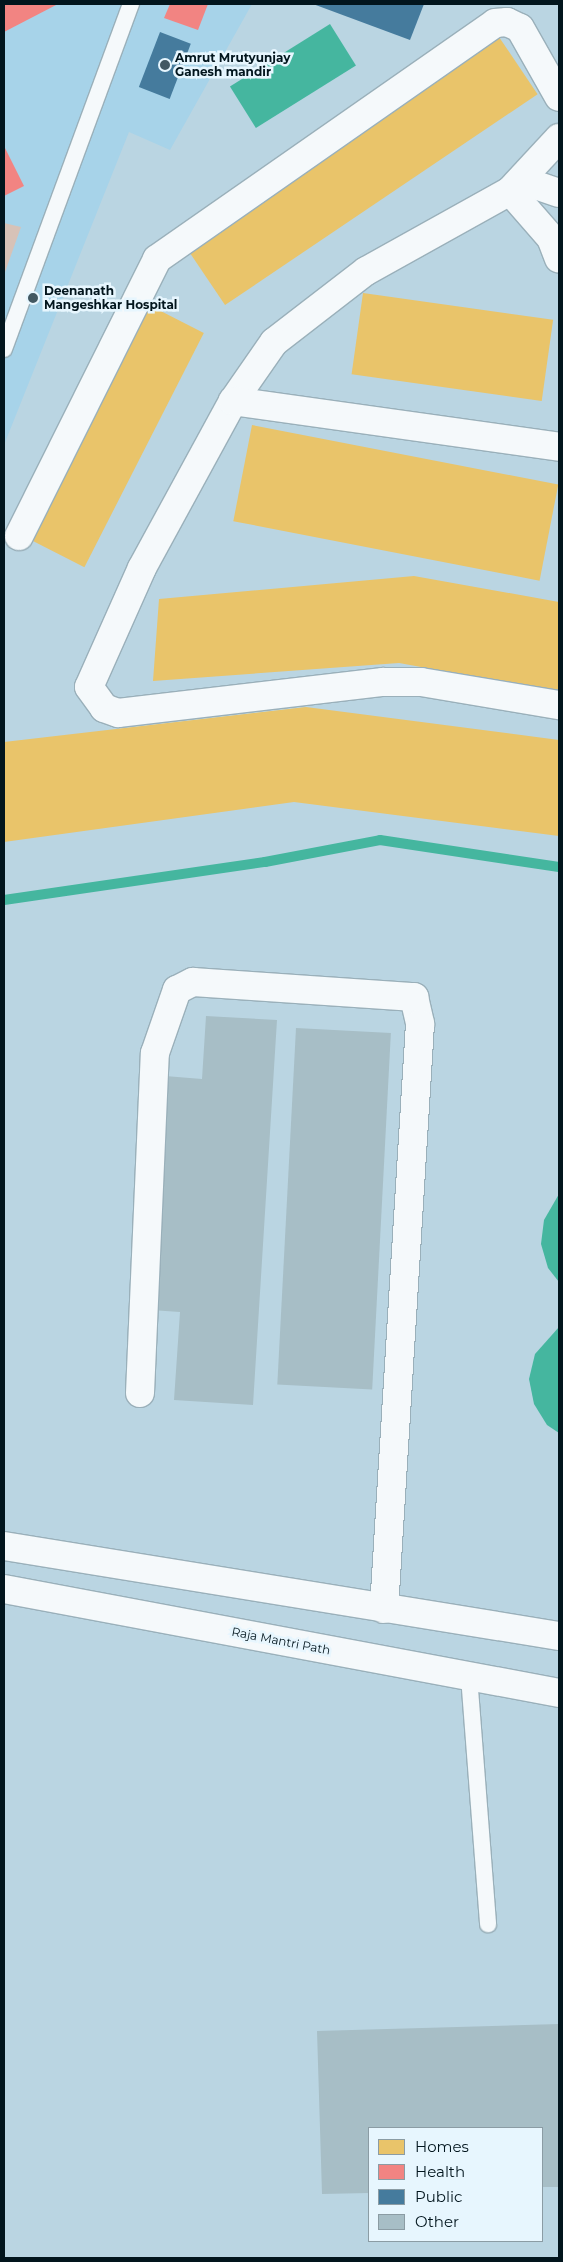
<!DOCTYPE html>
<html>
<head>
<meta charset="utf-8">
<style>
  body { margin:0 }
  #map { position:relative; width:563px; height:2262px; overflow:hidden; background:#bad5e2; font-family:Montserrat,sans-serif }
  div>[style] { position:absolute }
  .built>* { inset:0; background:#a7d3e9 }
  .green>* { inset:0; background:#d7c2b7 }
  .water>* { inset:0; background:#45b69f; transform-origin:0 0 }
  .homes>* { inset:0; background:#e9c46a; transform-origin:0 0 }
  .health>* { inset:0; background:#f28482 }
  .public>* { inset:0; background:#457b9d; transform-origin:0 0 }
  .stream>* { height:10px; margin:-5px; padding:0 5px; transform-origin:5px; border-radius:5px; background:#45b69f }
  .building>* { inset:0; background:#a7bec6; transform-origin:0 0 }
  .roads { filter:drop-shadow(1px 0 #9ab0ba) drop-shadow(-1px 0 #9ab0ba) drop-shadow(0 1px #9ab0ba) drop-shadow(0 -1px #9ab0ba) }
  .service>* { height:16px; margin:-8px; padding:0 8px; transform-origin:8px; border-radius:8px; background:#f5f9fb }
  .minor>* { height:28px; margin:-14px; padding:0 14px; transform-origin:14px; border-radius:14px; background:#f5f9fb }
  .secondary>* { height:28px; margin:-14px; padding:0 14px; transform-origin:14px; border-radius:14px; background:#f5f9fb }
  .dots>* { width:14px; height:14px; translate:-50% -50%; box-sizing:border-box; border:2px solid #e7f6fe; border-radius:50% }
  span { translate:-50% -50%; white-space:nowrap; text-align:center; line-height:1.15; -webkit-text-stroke:5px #e7f6fe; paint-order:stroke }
  .poi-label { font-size:12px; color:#02151d; font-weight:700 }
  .left { translate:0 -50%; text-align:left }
  .street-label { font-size:12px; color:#02151d }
  .frame { position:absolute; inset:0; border:5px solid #02151d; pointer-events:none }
  .legend { position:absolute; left:368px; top:2127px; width:175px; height:115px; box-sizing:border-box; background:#e7f6fe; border:1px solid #8b9ca4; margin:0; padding:6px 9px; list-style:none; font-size:15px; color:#02151d }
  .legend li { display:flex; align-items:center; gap:10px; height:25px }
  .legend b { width:25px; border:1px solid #8b9ca4 }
</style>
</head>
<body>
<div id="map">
  <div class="built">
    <div style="clip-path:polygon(4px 4px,252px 4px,170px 150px,129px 132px,4px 445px)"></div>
  </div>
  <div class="green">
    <div style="clip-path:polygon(4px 223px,21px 227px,4px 275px)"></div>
  </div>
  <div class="water">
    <div style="left:330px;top:24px;width:49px;height:118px;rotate:58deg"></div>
    <div style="clip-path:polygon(559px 1194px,559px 1282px,548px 1268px,541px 1244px,544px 1220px)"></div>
    <div style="clip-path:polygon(559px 1327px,559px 1433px,547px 1425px,534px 1404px,529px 1379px,535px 1354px)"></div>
  </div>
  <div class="homes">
    <div style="left:499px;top:37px;width:69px;height:377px;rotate:56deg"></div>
    <div style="left:363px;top:293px;width:192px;height:82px;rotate:8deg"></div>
    <div style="left:145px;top:303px;width:66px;height:263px;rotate:27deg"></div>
    <div style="left:252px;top:425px;width:312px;height:98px;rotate:11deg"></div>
    <div style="clip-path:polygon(414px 576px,559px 602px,559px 692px,399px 663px,153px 681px,159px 599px)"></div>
    <div style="clip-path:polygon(306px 707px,559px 740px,559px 836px,294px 802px,4px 842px,4px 742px)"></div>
  </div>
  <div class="health">
    <div style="clip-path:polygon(4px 4px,58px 4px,4px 32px)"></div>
    <div style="clip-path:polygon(170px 4px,208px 4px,198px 30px,164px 18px)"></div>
    <div style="clip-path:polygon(4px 146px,24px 186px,4px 196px)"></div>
  </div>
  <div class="public">
    <div style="clip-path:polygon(313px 4px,424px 4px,410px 40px)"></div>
    <div style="left:160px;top:32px;width:33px;height:59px;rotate:21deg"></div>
  </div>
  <div class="stream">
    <div style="left:4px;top:900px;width:264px;rotate:-8.3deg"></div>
    <div style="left:265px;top:862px;width:117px;rotate:-10.8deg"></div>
    <div style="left:380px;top:840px;width:181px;rotate:8.6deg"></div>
  </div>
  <div class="building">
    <div style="clip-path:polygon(206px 1016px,277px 1020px,253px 1405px,174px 1400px,180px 1312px,151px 1310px,165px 1076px,202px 1079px)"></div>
    <div style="left:296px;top:1028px;width:95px;height:357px;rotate:3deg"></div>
    <div style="clip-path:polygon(559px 2024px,559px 2187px,542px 2187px,542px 2128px,369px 2128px,369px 2193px,322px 2194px,317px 2031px)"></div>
  </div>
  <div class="roads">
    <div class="service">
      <div style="left:4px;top:349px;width:368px;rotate:-69.8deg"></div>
      <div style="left:469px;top:1676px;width:249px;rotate:85.6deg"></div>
    </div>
    <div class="minor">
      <div style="left:559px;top:138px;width:72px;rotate:132.8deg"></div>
      <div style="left:510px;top:191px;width:165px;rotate:150.9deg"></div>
      <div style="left:366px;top:271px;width:116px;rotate:142.3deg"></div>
      <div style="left:274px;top:342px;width:72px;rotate:124.8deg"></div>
      <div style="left:233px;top:401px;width:190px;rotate:118.6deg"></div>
      <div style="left:142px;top:568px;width:130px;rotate:114deg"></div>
      <div style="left:89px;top:687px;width:26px;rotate:54deg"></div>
      <div style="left:104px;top:708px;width:15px;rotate:20deg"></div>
      <div style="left:118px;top:713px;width:267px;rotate:-6.7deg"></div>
      <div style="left:383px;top:682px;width:38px"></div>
      <div style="left:421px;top:682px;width:140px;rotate:9.5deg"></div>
      <div style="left:521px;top:180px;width:40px;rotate:18.9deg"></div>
      <div style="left:510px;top:191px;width:62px;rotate:48.9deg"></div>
      <div style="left:551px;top:238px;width:22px;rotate:69deg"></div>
      <div style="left:233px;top:401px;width:329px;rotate:8deg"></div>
      <div style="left:19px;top:536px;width:309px;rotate:-63.5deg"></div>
      <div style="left:157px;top:259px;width:412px;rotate:-34.9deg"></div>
      <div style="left:495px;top:23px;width:12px;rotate:-5deg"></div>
      <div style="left:507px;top:22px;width:14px;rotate:25deg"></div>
      <div style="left:520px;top:28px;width:79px;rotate:60.5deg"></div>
      <div style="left:140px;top:1393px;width:340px;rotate:-87.5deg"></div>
      <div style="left:155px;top:1053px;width:67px;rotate:-70.8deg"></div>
      <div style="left:177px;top:990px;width:18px;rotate:-27deg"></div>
      <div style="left:193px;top:982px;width:222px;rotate:3.9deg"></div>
      <div style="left:414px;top:997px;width:28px;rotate:77deg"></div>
      <div style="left:420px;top:1024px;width:586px;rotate:93.52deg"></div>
    </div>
    <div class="secondary">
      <div style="left:4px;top:1546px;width:562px;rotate:9.21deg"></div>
      <div style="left:4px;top:1589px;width:565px;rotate:10.61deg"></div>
    </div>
  </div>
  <div class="dots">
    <div style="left:165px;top:65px;background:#425862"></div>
    <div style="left:33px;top:298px;background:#425862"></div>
  </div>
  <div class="poi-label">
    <span class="left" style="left:175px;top:65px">Amrut Mrutyunjay<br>Ganesh mandir</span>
    <span class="left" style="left:44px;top:298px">Deenanath<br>Mangeshkar Hospital</span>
  </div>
  <div class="street-label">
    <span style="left:281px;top:1641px;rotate:11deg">Raja Mantri Path</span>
  </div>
  <div class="frame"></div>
  <ul class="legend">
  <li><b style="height:14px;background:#e9c46a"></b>Homes</li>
  <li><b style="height:14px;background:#f28482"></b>Health</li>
  <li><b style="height:14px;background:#457b9d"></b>Public</li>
  <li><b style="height:14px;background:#a7bec6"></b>Other</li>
  </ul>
</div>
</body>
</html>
